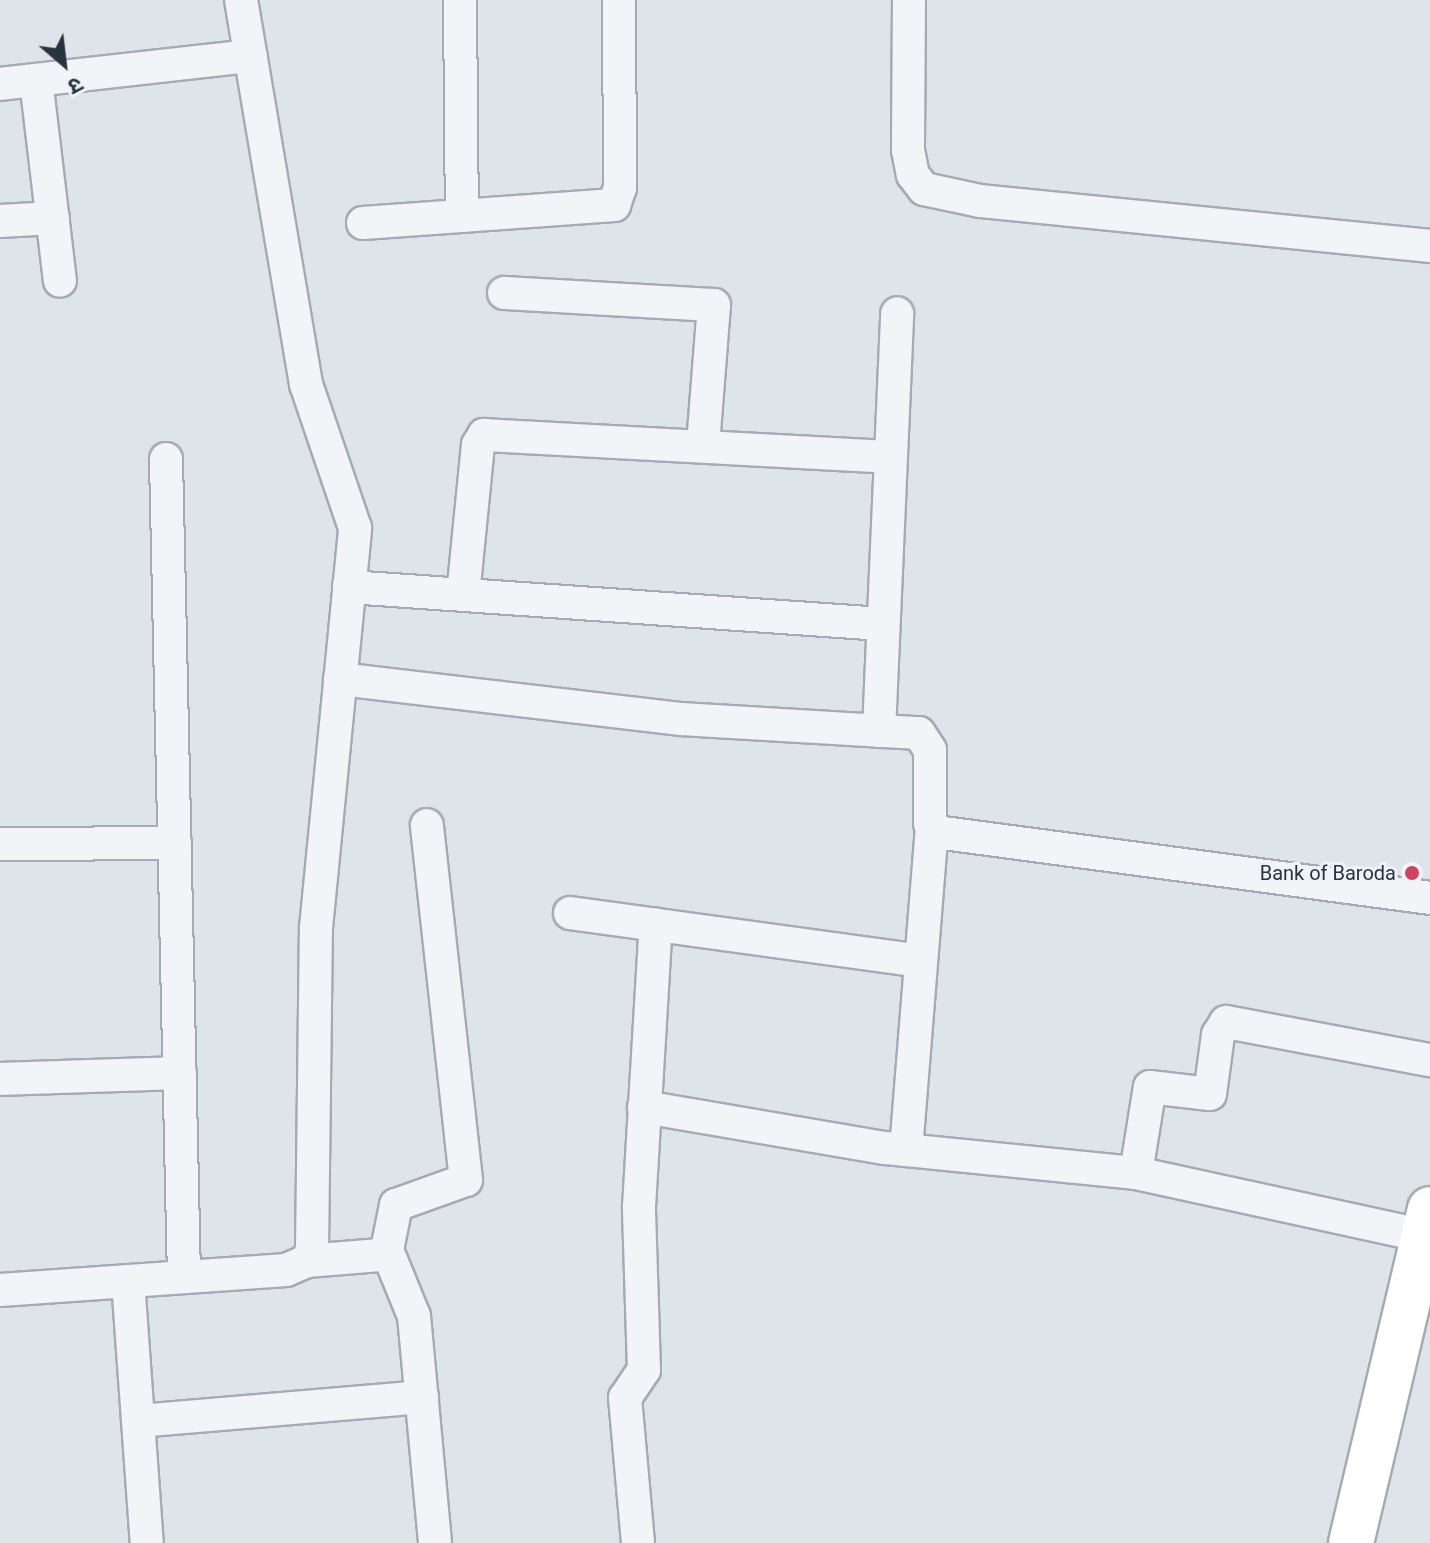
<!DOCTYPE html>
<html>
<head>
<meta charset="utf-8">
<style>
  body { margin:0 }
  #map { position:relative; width:1430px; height:1543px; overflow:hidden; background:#dfe4e8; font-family:Roboto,"Noto Sans Devanagari",sans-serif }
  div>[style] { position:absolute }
  .roads { filter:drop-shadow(2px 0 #a4abb2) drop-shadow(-2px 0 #a4abb2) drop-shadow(0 2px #a4abb2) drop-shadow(0 -2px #a4abb2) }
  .minor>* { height:32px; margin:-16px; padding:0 16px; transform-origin:16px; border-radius:16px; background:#f2f4f7 }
  .highway>* { height:44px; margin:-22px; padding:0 22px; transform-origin:22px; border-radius:22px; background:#fff }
  .dots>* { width:22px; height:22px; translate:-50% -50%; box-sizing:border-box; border:4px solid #eff2f6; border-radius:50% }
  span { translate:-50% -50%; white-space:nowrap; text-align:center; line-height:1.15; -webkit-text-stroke:6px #eff2f6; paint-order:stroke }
  .poi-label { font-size:20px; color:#283340 }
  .right { translate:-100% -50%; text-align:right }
  .north { position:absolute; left:24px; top:24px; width:80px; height:80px; -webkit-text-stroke:6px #eff2f6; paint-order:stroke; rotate:152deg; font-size:22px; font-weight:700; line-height:32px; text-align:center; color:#283340 }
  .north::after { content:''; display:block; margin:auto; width:28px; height:36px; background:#283340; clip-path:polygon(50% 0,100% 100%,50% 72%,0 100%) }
</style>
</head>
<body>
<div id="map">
  <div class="roads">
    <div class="minor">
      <div style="left:460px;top:0;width:216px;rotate:89.5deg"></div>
      <div style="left:909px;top:0;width:150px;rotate:90.4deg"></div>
      <div style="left:908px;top:150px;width:25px;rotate:79deg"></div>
      <div style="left:913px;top:175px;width:18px;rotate:52deg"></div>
      <div style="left:924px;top:189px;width:57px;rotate:12.1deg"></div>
      <div style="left:980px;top:201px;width:452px;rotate:5.7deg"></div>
      <div style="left:36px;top:80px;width:202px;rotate:83.2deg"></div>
      <div style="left:0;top:84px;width:252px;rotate:-6.4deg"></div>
      <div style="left:0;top:221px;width:53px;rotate:-3.2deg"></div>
      <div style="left:363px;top:223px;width:252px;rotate:-4.1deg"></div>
      <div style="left:614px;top:205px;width:18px;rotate:-71deg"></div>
      <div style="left:620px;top:188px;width:188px;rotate:-90.3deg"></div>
      <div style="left:504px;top:293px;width:210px;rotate:3.3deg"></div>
      <div style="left:714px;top:305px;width:141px;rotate:94.5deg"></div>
      <div style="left:166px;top:459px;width:818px;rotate:88.74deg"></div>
      <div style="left:349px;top:587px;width:534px;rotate:3.97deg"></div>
      <div style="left:463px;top:595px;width:151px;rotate:-84.3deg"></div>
      <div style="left:478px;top:445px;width:12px;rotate:-59deg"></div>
      <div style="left:484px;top:435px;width:407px;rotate:3.1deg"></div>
      <div style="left:340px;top:679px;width:343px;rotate:6.7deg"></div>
      <div style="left:681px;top:719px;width:238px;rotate:3.4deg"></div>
      <div style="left:919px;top:733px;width:20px;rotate:57deg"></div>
      <div style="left:930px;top:750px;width:73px;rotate:90deg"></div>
      <div style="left:930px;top:823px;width:11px;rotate:56deg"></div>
      <div style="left:936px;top:832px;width:498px;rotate:7.6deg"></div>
      <div style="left:879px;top:731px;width:418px;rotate:-87.5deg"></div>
      <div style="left:0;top:844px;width:175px;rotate:-0.3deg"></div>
      <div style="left:570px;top:913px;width:354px;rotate:7.8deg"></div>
      <div style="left:0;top:1079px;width:180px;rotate:-1.9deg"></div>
      <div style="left:644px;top:1107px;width:244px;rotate:9.7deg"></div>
      <div style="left:885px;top:1148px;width:252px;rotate:5.7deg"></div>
      <div style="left:1136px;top:1173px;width:295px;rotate:12.3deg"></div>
      <div style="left:906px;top:1150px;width:322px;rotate:-85.4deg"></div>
      <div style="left:1136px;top:1173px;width:87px;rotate:-80.8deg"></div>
      <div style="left:1150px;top:1087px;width:60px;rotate:6.7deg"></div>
      <div style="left:1210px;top:1094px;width:60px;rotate:-82.3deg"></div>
      <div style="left:1218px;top:1035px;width:15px;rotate:-58deg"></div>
      <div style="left:1226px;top:1022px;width:208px;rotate:10.6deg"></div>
      <div style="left:387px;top:1250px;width:71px;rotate:67.8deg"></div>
      <div style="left:414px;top:1316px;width:228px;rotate:84.7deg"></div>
      <div style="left:307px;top:1261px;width:73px;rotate:-4.7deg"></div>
      <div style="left:380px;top:1255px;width:9px;rotate:-36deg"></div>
      <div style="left:387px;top:1250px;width:46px;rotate:-78.7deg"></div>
      <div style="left:396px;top:1205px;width:74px;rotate:-19.7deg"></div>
      <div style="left:466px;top:1180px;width:357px;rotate:-96.3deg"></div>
      <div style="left:128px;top:1281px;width:263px;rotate:85.9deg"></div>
      <div style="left:0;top:1290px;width:287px;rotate:-4deg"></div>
      <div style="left:286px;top:1270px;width:23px;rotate:-23deg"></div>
      <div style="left:307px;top:1261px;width:12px;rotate:-66deg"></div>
      <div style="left:312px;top:1250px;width:322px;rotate:-89.3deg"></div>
      <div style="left:316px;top:928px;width:402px;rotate:-84.4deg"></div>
      <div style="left:355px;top:528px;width:152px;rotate:-108.8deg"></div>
      <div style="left:306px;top:384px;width:389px;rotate:-99.6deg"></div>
      <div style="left:138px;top:1421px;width:285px;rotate:-4.8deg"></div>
      <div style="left:638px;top:1543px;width:146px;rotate:-95.1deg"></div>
      <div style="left:625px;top:1398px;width:34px;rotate:-56deg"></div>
      <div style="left:644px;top:1370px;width:163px;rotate:-91.8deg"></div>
      <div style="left:639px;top:1207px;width:283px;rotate:-86.6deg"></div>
    </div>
    <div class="highway">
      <div style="left:1351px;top:1543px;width:343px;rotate:-76.7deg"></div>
    </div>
  </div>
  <div class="dots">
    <div style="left:1412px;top:873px;background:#ce4364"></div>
  </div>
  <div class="poi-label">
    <span class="right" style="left:1396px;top:873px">Bank of Baroda</span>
  </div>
  <div class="north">उ</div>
</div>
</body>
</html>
